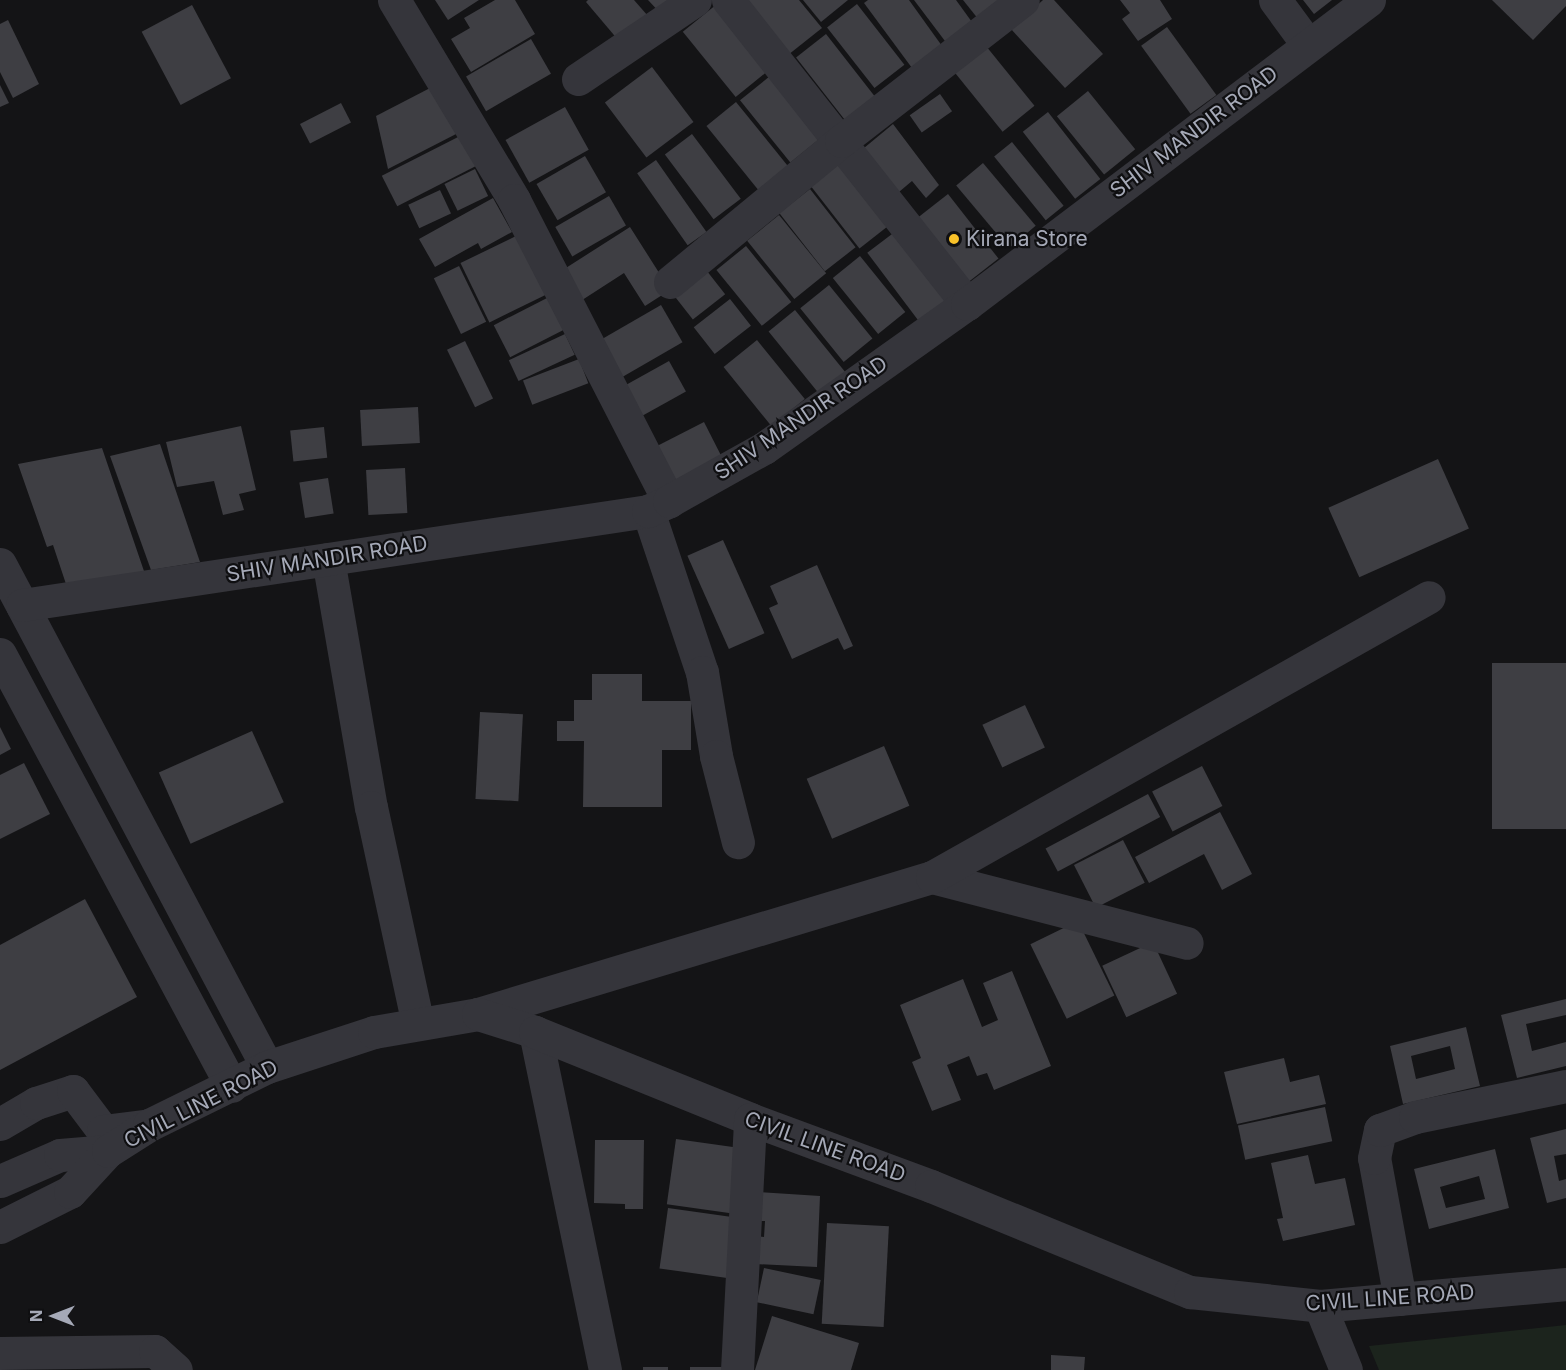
<!DOCTYPE html>
<html>
<head>
<meta charset="utf-8">
<style>
  body { margin:0 }
  #map { position:relative; width:1566px; height:1370px; overflow:hidden; background:#141416; font-family:Inter,sans-serif }
  div>[style] { position:absolute }
  .green>* { inset:0; background:#1c241d }
  .building>* { inset:0; background:#3e3e43; transform-origin:0 0 }
  .minor>* { height:33px; margin:-16.5px; padding:0 16.5px; transform-origin:16.5px; border-radius:16.5px; background:#35353b }
  .dots>* { width:16px; height:16px; translate:-50% -50%; box-sizing:border-box; border:3px solid #0f0f11; border-radius:50% }
  span { translate:-50% -50%; white-space:nowrap; text-align:center; line-height:1.15; -webkit-text-stroke:4.5px #0f0f11; paint-order:stroke }
  .street-label { font-size:21px; color:#a5a9b7 }
  .poi-label { font-size:21px; color:#a5a9b7 }
  .left { translate:0 -50%; text-align:left }
  .north { position:absolute; left:24px; top:1286px; width:60px; height:60px; -webkit-text-stroke:4px #0f0f11; paint-order:stroke; rotate:270deg; font-size:16px; font-weight:700; line-height:24px; text-align:center; color:#a5a9b7 }
  .north::after { content:''; display:block; margin:auto; width:21px; height:27px; background:#a5a9b7; clip-path:polygon(50% 0,100% 100%,50% 72%,0 100%) }
</style>
</head>
<body>
<div id="map">
  <div class="green">
    <div style="clip-path:polygon(1566px 1325px,1566px 1370px,1379px 1370px,1369px 1346px)"></div>
  </div>
  <div class="building">
    <div style="clip-path:polygon(435px 0,479px 0,448px 20px)"></div>
    <div style="clip-path:polygon(495px 0,515px 0,535px 34px,471px 72px,451px 39px,470px 28px,464px 18px)"></div>
    <div style="clip-path:polygon(588px 0,634px 0,648px 16px,619px 41px,586px 2px)"></div>
    <div style="clip-path:polygon(648px 0,679px 0,663px 16px)"></div>
    <div style="clip-path:polygon(743px 0,799px 0,822px 28px,788px 55px)"></div>
    <div style="clip-path:polygon(803px 0,848px 0,821px 22px)"></div>
    <div style="clip-path:polygon(868px 0,909px 0,942px 46px,912px 68px,864px 3px)"></div>
    <div style="clip-path:polygon(914px 0,956px 0,977px 29px,951px 49px)"></div>
    <div style="clip-path:polygon(963px 0,998px 0,983px 25px)"></div>
    <div style="clip-path:polygon(1043px 0,1054px 0,1103px 54px,1065px 88px,1011px 29px)"></div>
    <div style="clip-path:polygon(1120px 0,1160px 0,1172px 19px,1138px 41px,1122px 19px,1130px 13px)"></div>
    <div style="clip-path:polygon(1303px 0,1332px 0,1314px 14px)"></div>
    <div style="clip-path:polygon(1492px 0,1566px 0,1566px 6px,1533px 40px)"></div>
    <div style="left:717px;top:4px;width:84px;height:44px;rotate:51deg"></div>
    <div style="left:857px;top:4px;width:77px;height:38px;rotate:52deg"></div>
    <div style="left:192px;top:5px;width:83px;height:57px;rotate:62deg"></div>
    <div style="clip-path:polygon(8px 20px,39px 84px,13px 98px,0 72px,0 24px)"></div>
    <div style="left:1167px;top:27px;width:84px;height:32px;rotate:54deg"></div>
    <div style="left:826px;top:34px;width:80px;height:38px;rotate:52deg"></div>
    <div style="left:531px;top:39px;width:40px;height:75px;rotate:60deg"></div>
    <div style="left:986px;top:46px;width:77px;height:41px;rotate:51deg"></div>
    <div style="left:652px;top:67px;width:69px;height:59px;rotate:53deg"></div>
    <div style="left:775px;top:72px;width:80px;height:45px;rotate:51deg"></div>
    <div style="clip-path:polygon(0 85px,9px 103px,0 107px)"></div>
    <div style="clip-path:polygon(432px 87px,458px 133px,388px 169px,376px 116px)"></div>
    <div style="left:1088px;top:91px;width:75px;height:40px;rotate:51deg"></div>
    <div style="left:940px;top:94px;width:21px;height:37px;rotate:55deg"></div>
    <div style="left:736px;top:102px;width:84px;height:38px;rotate:51deg"></div>
    <div style="left:341px;top:103px;width:22px;height:46px;rotate:63deg"></div>
    <div style="left:565px;top:107px;width:49px;height:68px;rotate:61deg"></div>
    <div style="left:1048px;top:112px;width:85px;height:32px;rotate:52deg"></div>
    <div style="clip-path:polygon(893px 124px,939px 185px,926px 198px,912px 181px,893px 197px,858px 153px)"></div>
    <div style="left:692px;top:134px;width:81px;height:34px;rotate:53deg"></div>
    <div style="left:462px;top:135px;width:34px;height:90px;rotate:63deg"></div>
    <div style="left:1012px;top:142px;width:82px;height:23px;rotate:51deg"></div>
    <div style="left:839px;top:154px;width:87px;height:42px;rotate:52deg"></div>
    <div style="left:585px;top:156px;width:42px;height:56px;rotate:60deg"></div>
    <div style="left:656px;top:160px;width:88px;height:23px;rotate:55deg"></div>
    <div style="left:983px;top:163px;width:82px;height:35px;rotate:50deg"></div>
    <div style="left:475px;top:169px;width:30px;height:34px;rotate:64deg"></div>
    <div style="left:810px;top:189px;width:74px;height:39px;rotate:52deg"></div>
    <div style="left:440px;top:190px;width:26px;height:35px;rotate:65deg"></div>
    <div style="left:948px;top:194px;width:82px;height:45px;rotate:52deg"></div>
    <div style="left:609px;top:196px;width:34px;height:62px;rotate:60deg"></div>
    <div style="clip-path:polygon(493px 198px,512px 232px,481px 249px,478px 243px,435px 267px,419px 239px)"></div>
    <div style="left:779px;top:215px;width:75px;height:41px;rotate:51deg"></div>
    <div style="clip-path:polygon(630px 227px,670px 290px,645px 306px,624px 273px,576px 304px,558px 273px)"></div>
    <div style="left:900px;top:228px;width:88px;height:41px;rotate:53deg"></div>
    <div style="left:518px;top:235px;width:66px;height:64px;rotate:64deg"></div>
    <div style="left:746px;top:246px;width:72px;height:38px;rotate:51deg"></div>
    <div style="left:860px;top:256px;width:72px;height:35px;rotate:51deg"></div>
    <div style="left:459px;top:266px;width:62px;height:28px;rotate:64deg"></div>
    <div style="left:703px;top:266px;width:36px;height:41px;rotate:52deg"></div>
    <div style="left:829px;top:285px;width:69px;height:37px;rotate:51deg"></div>
    <div style="left:549px;top:297px;width:36px;height:62px;rotate:63deg"></div>
    <div style="left:730px;top:299px;width:34px;height:46px;rotate:52deg"></div>
    <div style="left:661px;top:305px;width:43px;height:78px;rotate:60deg"></div>
    <div style="left:795px;top:310px;width:81px;height:34px;rotate:51deg"></div>
    <div style="left:565px;top:334px;width:23px;height:62px;rotate:65deg"></div>
    <div style="left:757px;top:340px;width:76px;height:43px;rotate:51deg"></div>
    <div style="left:465px;top:341px;width:64px;height:20px;rotate:64deg"></div>
    <div style="left:579px;top:359px;width:26px;height:60px;rotate:69deg"></div>
    <div style="left:669px;top:361px;width:35px;height:55px;rotate:61deg"></div>
    <div style="left:418px;top:407px;width:36px;height:58px;rotate:87deg"></div>
    <div style="left:704px;top:422px;width:42px;height:62px;rotate:63deg"></div>
    <div style="clip-path:polygon(241px 426px,256px 490px,239px 494px,244px 510px,223px 515px,214px 481px,177px 487px,166px 442px)"></div>
    <div style="left:324px;top:427px;width:31px;height:34px;rotate:84deg"></div>
    <div style="clip-path:polygon(160px 444px,200px 562px,151px 570px,110px 456px)"></div>
    <div style="clip-path:polygon(102px 448px,145px 574px,67px 587px,53px 545px,47px 547px,18px 464px)"></div>
    <div style="left:1438px;top:459px;width:76px;height:120px;rotate:66deg"></div>
    <div style="left:405px;top:468px;width:45px;height:39px;rotate:87deg"></div>
    <div style="left:328px;top:478px;width:36px;height:29px;rotate:81deg"></div>
    <div style="left:723px;top:540px;width:102px;height:39px;rotate:66deg"></div>
    <div style="clip-path:polygon(817px 565px,853px 646px,844px 650px,838px 638px,792px 659px,769px 608px,778px 604px,770px 586px)"></div>
    <div style="left:1492px;top:663px;width:74px;height:166px"></div>
    <div style="clip-path:polygon(592px 674px,642px 674px,642px 701px,691px 701px,691px 750px,662px 750px,662px 807px,583px 807px,584px 741px,557px 741px,557px 721px,574px 721px,574px 700px,592px 700px)"></div>
    <div style="left:1025px;top:705px;width:47px;height:47px;rotate:65deg"></div>
    <div style="left:480px;top:712px;width:43px;height:87px;rotate:3deg"></div>
    <div style="clip-path:polygon(0 727px,11px 749px,0 755px)"></div>
    <div style="left:252px;top:731px;width:78px;height:102px;rotate:66deg"></div>
    <div style="left:884px;top:746px;width:65px;height:84px;rotate:67deg"></div>
    <div style="clip-path:polygon(24px 763px,50px 814px,0 839px,0 775px)"></div>
    <div style="left:1202px;top:766px;width:45px;height:56px;rotate:63deg"></div>
    <div style="left:1148px;top:794px;width:26px;height:116px;rotate:62deg"></div>
    <div style="clip-path:polygon(1220px 812px,1252px 874px,1222px 890px,1204px 854px,1149px 883px,1135px 857px)"></div>
    <div style="left:1123px;top:840px;width:48px;height:55px;rotate:63deg"></div>
    <div style="clip-path:polygon(85px 899px,137px 997px,0 1070px,0 945px)"></div>
    <div style="left:1078px;top:921px;width:83px;height:53px;rotate:64deg"></div>
    <div style="left:1153px;top:942px;width:57px;height:56px;rotate:65deg"></div>
    <div style="clip-path:polygon(1012px 971px,1051px 1066px,994px 1090px,987px 1073px,977px 1076px,969px 1056px,947px 1065px,961px 1100px,932px 1111px,912px 1062px,921px 1058px,900px 1005px,963px 979px,982px 1027px,998px 1020px,983px 983px)"></div>
    <div style="clip-path:polygon(1566px 999px,1566px 1015px,1526px 1024px,1532px 1051px,1566px 1042px,1566px 1066px,1517px 1078px,1501px 1015px)"></div>
    <div style="clip-path:polygon(evenodd,1466px 1027px,1480px 1086px,1403px 1104px,1390px 1046px,1466px 1027px,1450px 1046px,1455px 1069px,1416px 1079px,1411px 1056px,1450px 1046px)"></div>
    <div style="clip-path:polygon(1284px 1058px,1290px 1082px,1319px 1075px,1326px 1104px,1237px 1124px,1224px 1072px)"></div>
    <div style="left:1325px;top:1107px;width:35px;height:89px;rotate:78deg"></div>
    <div style="clip-path:polygon(1566px 1129px,1566px 1154px,1554px 1156px,1559px 1181px,1566px 1179px,1566px 1198px,1547px 1203px,1530px 1138px)"></div>
    <div style="left:676px;top:1139px;width:70px;height:66px;rotate:8deg"></div>
    <div style="clip-path:polygon(595px 1140px,644px 1140px,643px 1209px,625px 1209px,625px 1204px,594px 1203px)"></div>
    <div style="clip-path:polygon(evenodd,1495px 1149px,1509px 1208px,1429px 1229px,1414px 1169px,1495px 1149px,1479px 1176px,1485px 1199px,1446px 1208px,1440px 1187px,1479px 1176px)"></div>
    <div style="clip-path:polygon(1308px 1155px,1315px 1184px,1345px 1178px,1355px 1225px,1283px 1241px,1277px 1219px,1283px 1218px,1271px 1163px)"></div>
    <div style="clip-path:polygon(759px 1192px,820px 1196px,817px 1267px,755px 1264px,756px 1236px,764px 1237px,765px 1221px,757px 1221px)"></div>
    <div style="left:668px;top:1208px;width:70px;height:61px;rotate:8deg"></div>
    <div style="left:827px;top:1223px;width:62px;height:101px;rotate:3deg"></div>
    <div style="left:764px;top:1268px;width:58px;height:35px;rotate:12deg"></div>
    <div style="clip-path:polygon(772px 1316px,859px 1343px,851px 1370px,755px 1370px)"></div>
    <div style="clip-path:polygon(1051px 1355px,1085px 1357px,1084px 1370px,1051px 1370px)"></div>
    <div style="left:643px;top:1367px;width:25px;height:3px"></div>
    <div style="left:690px;top:1367px;width:36px;height:3px"></div>
  </div>
  <div class="minor">
    <div style="left:394px;top:0;width:233px;rotate:59deg"></div>
    <div style="left:514px;top:200px;width:339px;rotate:62.8deg"></div>
    <div style="left:728px;top:0;width:387px;rotate:51.8deg"></div>
    <div style="left:1275px;top:0;width:56px;rotate:53.7deg"></div>
    <div style="left:578px;top:79px;width:141px;rotate:-34deg"></div>
    <div style="left:670px;top:282px;width:222px;rotate:-39.5deg"></div>
    <div style="left:841px;top:141px;width:230px;rotate:-37.8deg"></div>
    <div style="left:648px;top:511px;width:170px;rotate:71.5deg"></div>
    <div style="left:702px;top:672px;width:85px;rotate:80.5deg"></div>
    <div style="left:716px;top:756px;width:89px;rotate:75.7deg"></div>
    <div style="left:328px;top:559px;width:252px;rotate:80.2deg"></div>
    <div style="left:371px;top:807px;width:222px;rotate:77.8deg"></div>
    <div style="left:0;top:564px;width:569px;rotate:62.04deg"></div>
    <div style="left:22px;top:605px;width:633px;rotate:-8.54deg"></div>
    <div style="left:648px;top:511px;width:23px;rotate:-25deg"></div>
    <div style="left:669px;top:501px;width:109px;rotate:-29.2deg"></div>
    <div style="left:764px;top:448px;width:249px;rotate:-35.4deg"></div>
    <div style="left:967px;top:304px;width:504px;rotate:-37.1deg"></div>
    <div style="left:0;top:654px;width:490px;rotate:61.8deg"></div>
    <div style="left:932px;top:877px;width:263px;rotate:14.5deg"></div>
    <div style="left:478px;top:1014px;width:474px;rotate:-16.8deg"></div>
    <div style="left:932px;top:877px;width:570px;rotate:-29.4deg"></div>
    <div style="left:535px;top:1032px;width:345px;rotate:78.3deg"></div>
    <div style="left:0;top:1124px;width:42px;rotate:-30.3deg"></div>
    <div style="left:36px;top:1103px;width:39px;rotate:-18deg"></div>
    <div style="left:73px;top:1091px;width:50px;rotate:53.1deg"></div>
    <div style="left:103px;top:1131px;width:40px;rotate:-7.1deg"></div>
    <div style="left:0;top:1181px;width:65px;rotate:-23.4deg"></div>
    <div style="left:60px;top:1155px;width:48px;rotate:-4.8deg"></div>
    <div style="left:0;top:1227px;width:78px;rotate:-26.6deg"></div>
    <div style="left:70px;top:1192px;width:56px;rotate:-47.2deg"></div>
    <div style="left:108px;top:1151px;width:49px;rotate:-32.4deg"></div>
    <div style="left:149px;top:1125px;width:131px;rotate:-26.2deg"></div>
    <div style="left:267px;top:1067px;width:113px;rotate:-18.1deg"></div>
    <div style="left:374px;top:1032px;width:106px;rotate:-9.8deg"></div>
    <div style="left:478px;top:1014px;width:60px;rotate:17.5deg"></div>
    <div style="left:535px;top:1032px;width:232px;rotate:22deg"></div>
    <div style="left:750px;top:1119px;width:193px;rotate:20.3deg"></div>
    <div style="left:931px;top:1186px;width:280px;rotate:22.3deg"></div>
    <div style="left:1190px;top:1292px;width:131px;rotate:6.1deg"></div>
    <div style="left:1320px;top:1306px;width:247px;rotate:-5.1deg"></div>
    <div style="left:1400px;top:1299px;width:143px;rotate:-100.4deg"></div>
    <div style="left:1374px;top:1158px;width:29px;rotate:-78deg"></div>
    <div style="left:1380px;top:1130px;width:37px;rotate:-20deg"></div>
    <div style="left:1415px;top:1117px;width:154px;rotate:-11.6deg"></div>
    <div style="left:1320px;top:1306px;width:69px;rotate:67.9deg"></div>
    <div style="left:0;top:1353px;width:155px;rotate:-0.7deg"></div>
    <div style="left:155px;top:1351px;width:28px;rotate:42deg"></div>
    <div style="left:737px;top:1370px;width:251px;rotate:-87deg"></div>
  </div>
  <div class="dots">
    <div style="left:954px;top:239px;background:#f9c229"></div>
  </div>
  <div class="street-label">
    <span style="left:1194px;top:132px;rotate:-37deg">SHIV MANDIR ROAD</span>
    <span style="left:801px;top:418px;rotate:-34deg">SHIV MANDIR ROAD</span>
    <span style="left:327px;top:559px;rotate:-9deg">SHIV MANDIR ROAD</span>
    <span style="left:201px;top:1104px;rotate:-27deg">CIVIL LINE ROAD</span>
    <span style="left:825px;top:1147px;rotate:20deg">CIVIL LINE ROAD</span>
    <span style="left:1390px;top:1298px;rotate:-4deg">CIVIL LINE ROAD</span>
  </div>
  <div class="poi-label">
    <span class="left" style="left:966px;top:239px">Kirana Store</span>
  </div>
  <div class="north">N</div>
</div>
</body>
</html>
